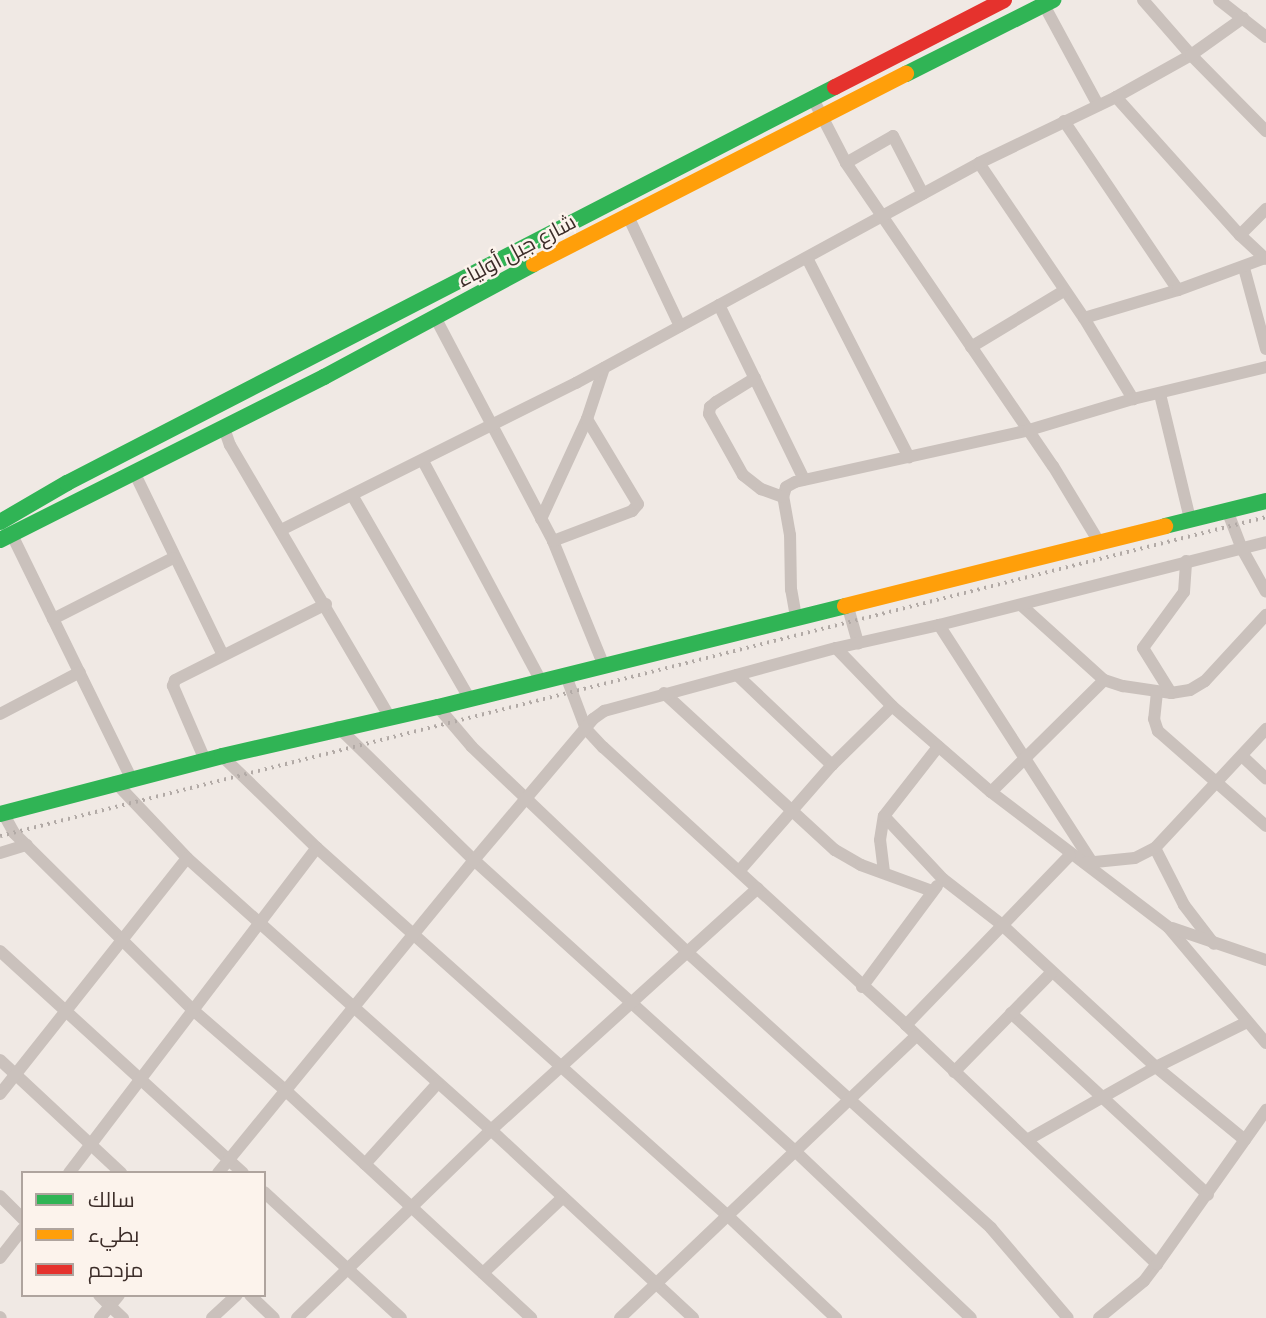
<!DOCTYPE html>
<html>
<head>
<meta charset="utf-8">
<style>
  body { margin:0 }
  #map { position:relative; width:1266px; height:1318px; overflow:hidden; background:#f0e9e4; font-family:Mulish,Cairo,sans-serif }
  div>[style] { position:absolute }
  .street>* { height:12px; margin:-6px; padding:0 6px; transform-origin:6px; border-radius:6px; background:#cac1bc }
  .fast>* { height:16px; margin:-8px; padding:0 8px; transform-origin:8px; border-radius:8px; background:#30b455 }
  .slow>* { height:16px; margin:-8px; padding:0 8px; transform-origin:8px; border-radius:8px; background:#ff9f0a }
  .jam>* { height:16px; margin:-8px; padding:0 8px; transform-origin:8px; border-radius:8px; background:#e5322d }
  .rail>* { height:3.5px; margin-top:-1.75px; transform-origin:0; background:repeating-linear-gradient(90deg,#b2aaa6 0 2px,transparent 0 7px) }
  span { translate:-50% -50%; white-space:nowrap; text-align:center; line-height:1.15; -webkit-text-stroke:5px #fcf3ec; paint-order:stroke }
  .street-label { font-size:21px; color:#3c2d29 }
  .legend { position:absolute; left:21px; top:1171px; width:245px; height:126px; box-sizing:border-box; background:#fcf3ec; border:2px solid #afa49e; margin:0; padding:9px 12px; list-style:none; font-size:21px; color:#3c2d29 }
  .legend li { display:flex; align-items:center; gap:14px; height:35px }
  .legend b { width:35px; border:2px solid #afa49e }
</style>
</head>
<body>
<div id="map">
  <div class="street">
    <div style="left:1143px;top:0;width:73px;rotate:48.9deg"></div>
    <div style="left:1191px;top:55px;width:107px;rotate:45.4deg"></div>
    <div style="left:1219px;top:0;width:60px;rotate:38.2deg"></div>
    <div style="left:1044px;top:5px;width:114px;rotate:61.6deg"></div>
    <div style="left:812px;top:97px;width:74px;rotate:62.7deg"></div>
    <div style="left:846px;top:163px;width:367px;rotate:55.7deg"></div>
    <div style="left:1053px;top:466px;width:89px;rotate:58.8deg"></div>
    <div style="left:1116px;top:97px;width:186px;rotate:48.1deg"></div>
    <div style="left:1240px;top:235px;width:35px;rotate:43deg"></div>
    <div style="left:1064px;top:121px;width:204px;rotate:56deg"></div>
    <div style="left:846px;top:163px;width:54px;rotate:-29.9deg"></div>
    <div style="left:893px;top:136px;width:65px;rotate:62.7deg"></div>
    <div style="left:979px;top:163px;width:187px;rotate:55.9deg"></div>
    <div style="left:1084px;top:318px;width:95px;rotate:58.8deg"></div>
    <div style="left:627px;top:214px;width:124px;rotate:64.7deg"></div>
    <div style="left:1240px;top:235px;width:37px;rotate:-45deg"></div>
    <div style="left:807px;top:258px;width:224px;rotate:62.9deg"></div>
    <div style="left:1244px;top:268px;width:84px;rotate:74.8deg"></div>
    <div style="left:719px;top:305px;width:194px;rotate:64deg"></div>
    <div style="left:435px;top:317px;width:253px;rotate:62.2deg"></div>
    <div style="left:553px;top:541px;width:135px;rotate:67.8deg"></div>
    <div style="left:1084px;top:318px;width:98px;rotate:-16.6deg"></div>
    <div style="left:1178px;top:290px;width:93px;rotate:-20.2deg"></div>
    <div style="left:971px;top:347px;width:109px;rotate:-31.1deg"></div>
    <div style="left:755px;top:378px;width:46px;rotate:148.4deg"></div>
    <div style="left:716px;top:402px;width:8px;rotate:140deg"></div>
    <div style="left:710px;top:407px;width:7px;rotate:98deg"></div>
    <div style="left:709px;top:414px;width:70px;rotate:60.9deg"></div>
    <div style="left:743px;top:475px;width:23px;rotate:38deg"></div>
    <div style="left:761px;top:489px;width:23px;rotate:20deg"></div>
    <div style="left:1160px;top:394px;width:129px;rotate:76.5deg"></div>
    <div style="left:224px;top:428px;width:18px;rotate:71deg"></div>
    <div style="left:230px;top:445px;width:316px;rotate:59.6deg"></div>
    <div style="left:423px;top:461px;width:250px;rotate:61.8deg"></div>
    <div style="left:134px;top:472px;width:203px;rotate:64.1deg"></div>
    <div style="left:352px;top:495px;width:234px;rotate:60deg"></div>
    <div style="left:1227px;top:510px;width:40px;rotate:69deg"></div>
    <div style="left:1241px;top:547px;width:51px;rotate:60.9deg"></div>
    <div style="left:541px;top:519px;width:110px;rotate:-65.3deg"></div>
    <div style="left:587px;top:419px;width:54px;rotate:-71.6deg"></div>
    <div style="left:281px;top:530px;width:330px;rotate:-26.5deg"></div>
    <div style="left:576px;top:383px;width:459px;rotate:-28.6deg"></div>
    <div style="left:979px;top:163px;width:152px;rotate:-25.7deg"></div>
    <div style="left:1116px;top:97px;width:86px;rotate:-29.2deg"></div>
    <div style="left:1191px;top:55px;width:64px;rotate:-35.4deg"></div>
    <div style="left:12px;top:535px;width:271px;rotate:63.9deg"></div>
    <div style="left:553px;top:541px;width:85px;rotate:-20.8deg"></div>
    <div style="left:632px;top:511px;width:9px;rotate:-49deg"></div>
    <div style="left:638px;top:504px;width:99px;rotate:-121deg"></div>
    <div style="left:847px;top:604px;width:41px;rotate:74.2deg"></div>
    <div style="left:1021px;top:605px;width:112px;rotate:42.1deg"></div>
    <div style="left:1104px;top:680px;width:20px;rotate:18deg"></div>
    <div style="left:1123px;top:686px;width:49px;rotate:8.3deg"></div>
    <div style="left:1171px;top:693px;width:19px;rotate:-9deg"></div>
    <div style="left:1190px;top:690px;width:17px;rotate:-31deg"></div>
    <div style="left:1205px;top:681px;width:90px;rotate:-47.3deg"></div>
    <div style="left:796px;top:617px;width:27px;rotate:-100deg"></div>
    <div style="left:791px;top:590px;width:55px;rotate:-91deg"></div>
    <div style="left:790px;top:535px;width:39px;rotate:-100deg"></div>
    <div style="left:783px;top:497px;width:10px;rotate:-73deg"></div>
    <div style="left:786px;top:487px;width:10px;rotate:-29deg"></div>
    <div style="left:795px;top:482px;width:240px;rotate:-12.5deg"></div>
    <div style="left:1029px;top:430px;width:109px;rotate:-16.6deg"></div>
    <div style="left:1133px;top:399px;width:137px;rotate:-13.5deg"></div>
    <div style="left:53px;top:619px;width:135px;rotate:-26.9deg"></div>
    <div style="left:939px;top:625px;width:282px;rotate:57.2deg"></div>
    <div style="left:836px;top:648px;width:81px;rotate:46deg"></div>
    <div style="left:892px;top:706px;width:131px;rotate:41deg"></div>
    <div style="left:991px;top:792px;width:223px;rotate:37.3deg"></div>
    <div style="left:1168px;top:927px;width:152px;rotate:49.8deg"></div>
    <div style="left:737px;top:675px;width:131px;rotate:43.5deg"></div>
    <div style="left:566px;top:676px;width:57px;rotate:69.3deg"></div>
    <div style="left:586px;top:729px;width:25px;rotate:47deg"></div>
    <div style="left:603px;top:747px;width:411px;rotate:42.5deg"></div>
    <div style="left:906px;top:1025px;width:347px;rotate:43.6deg"></div>
    <div style="left:1157px;top:692px;width:27px;rotate:96deg"></div>
    <div style="left:1154px;top:719px;width:13px;rotate:72deg"></div>
    <div style="left:1158px;top:731px;width:144px;rotate:41.3deg"></div>
    <div style="left:664px;top:693px;width:232px;rotate:42.6deg"></div>
    <div style="left:835px;top:850px;width:30px;rotate:30deg"></div>
    <div style="left:861px;top:865px;width:76px;rotate:20.1deg"></div>
    <div style="left:1171px;top:693px;width:53px;rotate:-121.9deg"></div>
    <div style="left:1143px;top:648px;width:69px;rotate:-53.8deg"></div>
    <div style="left:1184px;top:592px;width:31px;rotate:-86deg"></div>
    <div style="left:438px;top:707px;width:52px;rotate:49.6deg"></div>
    <div style="left:472px;top:747px;width:298px;rotate:43.6deg"></div>
    <div style="left:688px;top:953px;width:409px;rotate:42.2deg"></div>
    <div style="left:991px;top:1228px;width:118px;rotate:49.5deg"></div>
    <div style="left:0;top:714px;width:90px;rotate:-27.7deg"></div>
    <div style="left:338px;top:727px;width:190px;rotate:44.4deg"></div>
    <div style="left:474px;top:860px;width:435px;rotate:42.2deg"></div>
    <div style="left:796px;top:1152px;width:241px;rotate:43.5deg"></div>
    <div style="left:222px;top:756px;width:132px;rotate:44.1deg"></div>
    <div style="left:317px;top:848px;width:552px;rotate:41.84deg"></div>
    <div style="left:728px;top:1216px;width:149px;rotate:43.4deg"></div>
    <div style="left:1242px;top:756px;width:33px;rotate:43deg"></div>
    <div style="left:205px;top:760px;width:81px;rotate:-113.4deg"></div>
    <div style="left:173px;top:686px;width:6px;rotate:-72deg"></div>
    <div style="left:175px;top:680px;width:169px;rotate:-26.7deg"></div>
    <div style="left:115px;top:782px;width:105px;rotate:46.5deg"></div>
    <div style="left:187px;top:858px;width:408px;rotate:41.8deg"></div>
    <div style="left:491px;top:1130px;width:276px;rotate:42.9deg"></div>
    <div style="left:991px;top:792px;width:159px;rotate:-44.7deg"></div>
    <div style="left:3px;top:813px;width:23px;rotate:61deg"></div>
    <div style="left:14px;top:833px;width:252px;rotate:44.7deg"></div>
    <div style="left:193px;top:1010px;width:121px;rotate:41deg"></div>
    <div style="left:284px;top:1089px;width:337px;rotate:42.8deg"></div>
    <div style="left:884px;top:816px;width:86px;rotate:46.9deg"></div>
    <div style="left:943px;top:879px;width:73px;rotate:37.8deg"></div>
    <div style="left:1001px;top:924px;width:211px;rotate:42.7deg"></div>
    <div style="left:1156px;top:1067px;width:115px;rotate:39.4deg"></div>
    <div style="left:1155px;top:848px;width:64px;rotate:63deg"></div>
    <div style="left:1184px;top:905px;width:49px;rotate:52.4deg"></div>
    <div style="left:0;top:853px;width:28px;rotate:-17deg"></div>
    <div style="left:1085px;top:863px;width:50px;rotate:-5.7deg"></div>
    <div style="left:1135px;top:858px;width:22px;rotate:-27deg"></div>
    <div style="left:1155px;top:848px;width:163px;rotate:-47deg"></div>
    <div style="left:740px;top:870px;width:140px;rotate:-48.8deg"></div>
    <div style="left:832px;top:765px;width:84px;rotate:-44.5deg"></div>
    <div style="left:884px;top:872px;width:32px;rotate:-97deg"></div>
    <div style="left:880px;top:840px;width:24px;rotate:-81deg"></div>
    <div style="left:884px;top:816px;width:88px;rotate:-52deg"></div>
    <div style="left:1172px;top:928px;width:99px;rotate:18.8deg"></div>
    <div style="left:0;top:951px;width:329px;rotate:42.4deg"></div>
    <div style="left:862px;top:987px;width:126px;rotate:-53.4deg"></div>
    <div style="left:1011px;top:1013px;width:268px;rotate:42.7deg"></div>
    <div style="left:906px;top:1025px;width:236px;rotate:-46deg"></div>
    <div style="left:0;top:1060px;width:166px;rotate:43deg"></div>
    <div style="left:954px;top:1072px;width:139px;rotate:-45.6deg"></div>
    <div style="left:0;top:1094px;width:301px;rotate:-51.6deg"></div>
    <div style="left:1027px;top:1140px;width:148px;rotate:-29.5deg"></div>
    <div style="left:1156px;top:1067px;width:102px;rotate:-26.3deg"></div>
    <div style="left:365px;top:1164px;width:108px;rotate:-48deg"></div>
    <div style="left:69px;top:1173px;width:409px;rotate:-52.7deg"></div>
    <div style="left:218px;top:1173px;width:404px;rotate:-50.7deg"></div>
    <div style="left:474px;top:860px;width:185px;rotate:-49.8deg"></div>
    <div style="left:593px;top:719px;width:14px;rotate:-36deg"></div>
    <div style="left:604px;top:711px;width:240px;rotate:-15.2deg"></div>
    <div style="left:836px;top:648px;width:106px;rotate:-12.6deg"></div>
    <div style="left:939px;top:625px;width:337px;rotate:-14.2deg"></div>
    <div style="left:264px;top:1192px;width:186px;rotate:42.6deg"></div>
    <div style="left:0;top:1196px;width:33px;rotate:45deg"></div>
    <div style="left:0;top:1258px;width:37px;rotate:-52deg"></div>
    <div style="left:483px;top:1273px;width:110px;rotate:-43.5deg"></div>
    <div style="left:99px;top:1295px;width:16px;rotate:45deg"></div>
    <div style="left:110px;top:1306px;width:14px;rotate:-51deg"></div>
    <div style="left:250px;top:1295px;width:33px;rotate:44deg"></div>
    <div style="left:0;top:1317px;width:1px;rotate:45deg"></div>
    <div style="left:100px;top:1318px;width:16px;rotate:-50deg"></div>
    <div style="left:110px;top:1306px;width:18px;rotate:43deg"></div>
    <div style="left:212px;top:1318px;width:34px;rotate:-43deg"></div>
    <div style="left:297px;top:1318px;width:270px;rotate:-44.1deg"></div>
    <div style="left:491px;top:1130px;width:360px;rotate:-42.2deg"></div>
    <div style="left:620px;top:1318px;width:409px;rotate:-43.6deg"></div>
    <div style="left:1099px;top:1318px;width:58px;rotate:-39.4deg"></div>
    <div style="left:1144px;top:1281px;width:21px;rotate:-53deg"></div>
    <div style="left:1157px;top:1264px;width:189px;rotate:-54.7deg"></div>
  </div>
  <div class="fast">
    <div style="left:906px;top:74px;width:165px;rotate:-26.7deg"></div>
    <div style="left:0;top:522px;width:78px;rotate:-30.2deg"></div>
    <div style="left:67px;top:483px;width:864px;rotate:-27.28deg"></div>
    <div style="left:1165px;top:526px;width:104px;rotate:-13.9deg"></div>
    <div style="left:0;top:540px;width:363px;rotate:-26.7deg"></div>
    <div style="left:324px;top:377px;width:238px;rotate:-28.3deg"></div>
    <div style="left:0;top:814px;width:229px;rotate:-14.6deg"></div>
    <div style="left:222px;top:756px;width:221px;rotate:-12.8deg"></div>
    <div style="left:438px;top:707px;width:419px;rotate:-13.9deg"></div>
  </div>
  <div class="slow">
    <div style="left:534px;top:264px;width:418px;rotate:-27.1deg"></div>
    <div style="left:845px;top:606px;width:330px;rotate:-14deg"></div>
  </div>
  <div class="jam">
    <div style="left:835px;top:87px;width:190px;rotate:-27.2deg"></div>
  </div>
  <div class="rail">
    <div style="left:0;top:836px;width:1306px;rotate:-14.14deg"></div>
  </div>
  <div class="street-label">
    <span style="left:516px;top:250px;rotate:-28deg">شارع جبل أولياء</span>
  </div>
  <ul class="legend">
  <li><b style="height:9px;background:#30b455"></b>سالك</li>
  <li><b style="height:9px;background:#ff9f0a"></b>بطيء</li>
  <li><b style="height:9px;background:#e5322d"></b>مزدحم</li>
  </ul>
</div>
</body>
</html>
